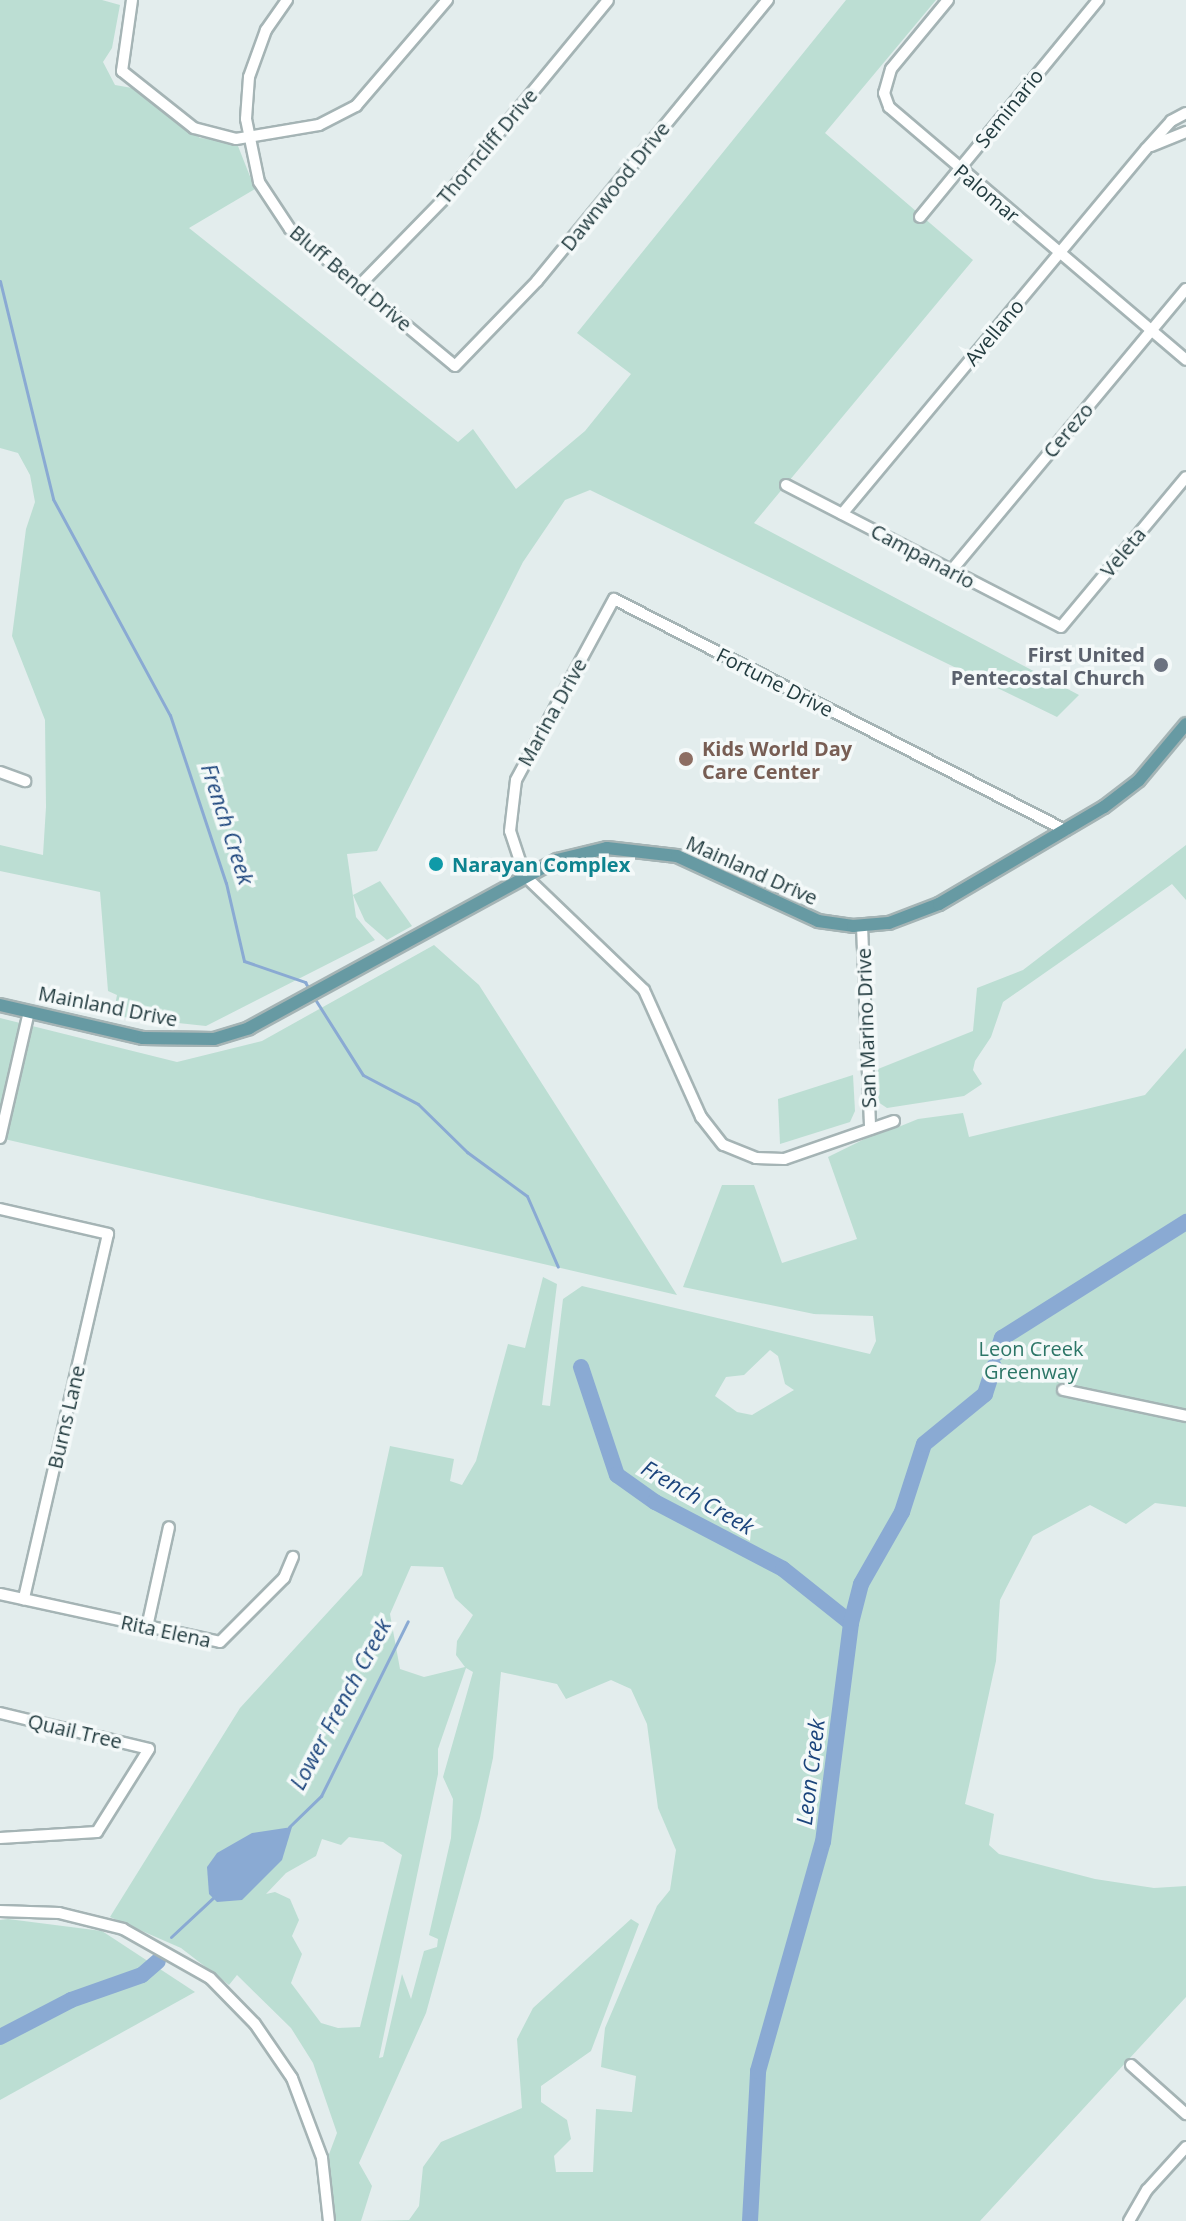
<!DOCTYPE html>
<html>
<head>
<meta charset="utf-8">
<style>
  body { margin:0 }
  #map { position:relative; width:1186px; height:2221px; overflow:hidden; background:#e3eded; font-family:"Open Sans",sans-serif }
  div>[style] { position:absolute }
  .green>* { inset:0; background:#bcded3 }
  .water>* { inset:0; background:#8aaad3 }
  .stream>* { height:3px; margin:-1.5px; padding:0 1.5px; transform-origin:1.5px; border-radius:1.5px; background:#8aaad3 }
  .river>* { height:16px; margin:-8px; padding:0 8px; transform-origin:8px; border-radius:8px; background:#8aaad3 }
  .roads { filter:drop-shadow(2px 0 #a5b4b5) drop-shadow(-2px 0 #a5b4b5) drop-shadow(0 2px #a5b4b5) drop-shadow(0 -2px #a5b4b5) }
  .minor>* { height:10px; margin:-5px; padding:0 5px; transform-origin:5px; border-radius:5px; background:#fff }
  .major>* { height:12px; margin:-6px; padding:0 6px; transform-origin:6px; border-radius:6px; background:#679aa3 }
  .dots>* { width:22px; height:22px; translate:-50% -50%; box-sizing:border-box; border:4px solid #f4f9f9; border-radius:50% }
  span { translate:-50% -50%; white-space:nowrap; text-align:center; line-height:1.15; -webkit-text-stroke:7px #f4f9f9; paint-order:stroke }
  .street-label { font-size:20px; color:#223b3f }
  .worship-label { font-size:20px; color:#5b616d; font-weight:700 }
  .right { translate:-100% -50%; text-align:right }
  .education-label { font-size:20px; color:#785e54; font-weight:700 }
  .left { translate:0 -50%; text-align:left }
  .culture-label { font-size:20px; color:#0d838f; font-weight:700 }
  .park-label { font-size:20px; color:#2c7667 }
  .water-label { font-size:22px; color:#1b447c; font-style:italic }
</style>
</head>
<body>
<div id="map">
  <div class="green">
    <div style="clip-path:polygon(0 0,102px 0,120px 5px,112px 48px,103px 62px,115px 85px,132px 88px,200px 138px,236px 141px,255px 189px,189px 228px,458px 442px,473px 429px,516px 489px,585px 431px,631px 374px,577px 333px,846px 0,936px 0,825px 133px,973px 260px,754px 523px,1079px 695px,1057px 717px,590px 490px,565px 500px,523px 562px,377px 851px,347px 854px,356px 917px,375px 940px,206px 1026px,113px 1016px,117px 995px,108px 991px,100px 892px,0 871px,0 845px,43px 855px,46px 807px,45px 720px,12px 636px,26px 529px,35px 502px,30px 475px,18px 453px,0 448px)"></div>
    <div style="clip-path:polygon(1186px 845px,1186px 900px,1172px 884px,1003px 1002px,991px 1037px,975px 1061px,973px 1070px,982px 1084px,964px 1096px,887px 1108px,878px 1102px,878px 1069px,973px 1031px,977px 988px,1023px 970px)"></div>
    <div style="clip-path:polygon(380px 881px,412px 926px,387px 940px,365px 921px,353px 895px)"></div>
    <div style="clip-path:polygon(434px 945px,479px 985px,677px 1295px,0 1138px,0 1018px,177px 1062px,262px 1041px)"></div>
    <div style="clip-path:polygon(evenodd,1186px 1048px,1186px 1507px,1155px 1503px,1126px 1524px,1090px 1505px,1033px 1536px,1000px 1600px,996px 1661px,965px 1804px,994px 1814px,989px 1845px,999px 1854px,1095px 1879px,1154px 1888px,1186px 1886px,1186px 1997px,980px 2221px,335px 2221px,328px 2157px,337px 2133px,313px 2063px,291px 2028px,237px 1975px,229px 1985px,181px 1948px,110px 1917px,240px 1708px,362px 1575px,390px 1446px,454px 1459px,450px 1481px,462px 1485px,476px 1461px,508px 1344px,525px 1348px,543px 1277px,557px 1284px,542px 1405px,550px 1406px,563px 1299px,582px 1286px,870px 1354px,876px 1341px,873px 1316px,814px 1314px,683px 1287px,722px 1185px,754px 1185px,782px 1263px,857px 1239px,828px 1157px,893px 1125px,896px 1128px,918px 1119px,963px 1113px,969px 1137px,1145px 1095px,1186px 1048px,770px 1350px,778px 1356px,785px 1384px,794px 1390px,752px 1415px,737px 1412px,715px 1396px,726px 1377px,744px 1375px,770px 1350px,1186px 1048px,411px 1566px,443px 1567px,455px 1598px,473px 1615px,457px 1641px,456px 1655px,465px 1667px,424px 1677px,400px 1669px,390px 1614px,411px 1566px,1186px 1048px,466px 1668px,473px 1672px,443px 1777px,453px 1799px,451px 1838px,429px 1935px,438px 1939px,437px 1947px,424px 1951px,411px 1999px,402px 1974px,383px 2057px,379px 2058px,438px 1774px,438px 1749px,466px 1668px,1186px 1048px,501px 1672px,557px 1684px,566px 1699px,611px 1680px,631px 1689px,647px 1724px,658px 1808px,676px 1850px,670px 1890px,657px 1906px,605px 2028px,601px 2067px,636px 2076px,632px 2112px,596px 2109px,593px 2172px,556px 2172px,554px 2156px,571px 2139px,567px 2120px,541px 2102px,541px 2086px,591px 2051px,639px 1924px,631px 1919px,533px 2008px,517px 2039px,522px 2108px,441px 2142px,423px 2167px,419px 2206px,409px 2220px,361px 2221px,372px 2186px,359px 2163px,426px 2013px,480px 1818px,493px 1758px,501px 1672px,1186px 1048px,349px 1837px,383px 1842px,402px 1855px,360px 2027px,338px 2028px,321px 2023px,291px 1983px,302px 1954px,292px 1936px,299px 1920px,290px 1899px,275px 1892px,266px 1894px,286px 1873px,316px 1856px,322px 1839px,341px 1845px,349px 1837px)"></div>
    <div style="clip-path:polygon(853px 1075px,855px 1111px,850px 1122px,780px 1144px,778px 1099px)"></div>
    <div style="clip-path:polygon(8px 1919px,102px 1931px,195px 1992px,0 2100px,0 1920px)"></div>
  </div>
  <div class="water">
    <div style="clip-path:polygon(292px 1827px,282px 1860px,242px 1900px,217px 1902px,209px 1894px,207px 1867px,217px 1853px,252px 1833px)"></div>
  </div>
  <div class="stream">
    <div style="left:0;top:281px;width:224px;rotate:76.3deg"></div>
    <div style="left:53px;top:499px;width:246px;rotate:61.6deg"></div>
    <div style="left:170px;top:715px;width:177px;rotate:71.6deg"></div>
    <div style="left:226px;top:883px;width:80px;rotate:77deg"></div>
    <div style="left:244px;top:961px;width:65px;rotate:19deg"></div>
    <div style="left:305px;top:982px;width:8px;rotate:60deg"></div>
    <div style="left:313px;top:996px;width:93px;rotate:57.7deg"></div>
    <div style="left:363px;top:1075px;width:62px;rotate:27.8deg"></div>
    <div style="left:418px;top:1104px;width:69px;rotate:44.4deg"></div>
    <div style="left:467px;top:1152px;width:74px;rotate:36.3deg"></div>
    <div style="left:527px;top:1196px;width:77px;rotate:66.4deg"></div>
    <div style="left:289px;top:1827px;width:45px;rotate:-44.1deg"></div>
    <div style="left:321px;top:1796px;width:195px;rotate:-63.6deg"></div>
    <div style="left:171px;top:1937px;width:60px;rotate:-43deg"></div>
  </div>
  <div class="river">
    <div style="left:997px;top:1353px;width:16px;rotate:-72deg"></div>
    <div style="left:1002px;top:1338px;width:218px;rotate:-32.2deg"></div>
    <div style="left:581px;top:1367px;width:114px;rotate:71.6deg"></div>
    <div style="left:617px;top:1475px;width:47px;rotate:35.4deg"></div>
    <div style="left:655px;top:1502px;width:144px;rotate:27.6deg"></div>
    <div style="left:783px;top:1569px;width:87px;rotate:38.5deg"></div>
    <div style="left:0;top:2037px;width:80px;rotate:-27.5deg"></div>
    <div style="left:71px;top:2000px;width:75px;rotate:-19.4deg"></div>
    <div style="left:142px;top:1975px;width:21px;rotate:-41deg"></div>
    <div style="left:750px;top:2221px;width:150px;rotate:-86.9deg"></div>
    <div style="left:758px;top:2071px;width:238px;rotate:-74.2deg"></div>
    <div style="left:823px;top:1842px;width:221px;rotate:-82.7deg"></div>
    <div style="left:851px;top:1623px;width:40px;rotate:-75.6deg"></div>
    <div style="left:861px;top:1584px;width:83px;rotate:-60.3deg"></div>
    <div style="left:902px;top:1512px;width:71px;rotate:-72.1deg"></div>
    <div style="left:924px;top:1444px;width:79px;rotate:-39.3deg"></div>
    <div style="left:985px;top:1394px;width:29px;rotate:-72deg"></div>
  </div>
  <div class="roads">
    <div class="minor">
      <div style="left:132px;top:0;width:72px;rotate:98deg"></div>
      <div style="left:122px;top:71px;width:92px;rotate:38.4deg"></div>
      <div style="left:194px;top:128px;width:43px;rotate:14.7deg"></div>
      <div style="left:236px;top:139px;width:84px;rotate:-9.6deg"></div>
      <div style="left:319px;top:125px;width:42px;rotate:-27.2deg"></div>
      <div style="left:356px;top:106px;width:140px;rotate:-49.4deg"></div>
      <div style="left:287px;top:0;width:37px;rotate:125deg"></div>
      <div style="left:266px;top:30px;width:50px;rotate:109.9deg"></div>
      <div style="left:249px;top:77px;width:42px;rotate:94.1deg"></div>
      <div style="left:246px;top:119px;width:64px;rotate:78.3deg"></div>
      <div style="left:259px;top:182px;width:56px;rotate:56.6deg"></div>
      <div style="left:290px;top:229px;width:214px;rotate:39.7deg"></div>
      <div style="left:455px;top:366px;width:118px;rotate:-46deg"></div>
      <div style="left:537px;top:281px;width:364px;rotate:-50.6deg"></div>
      <div style="left:948px;top:0;width:89px;rotate:129.6deg"></div>
      <div style="left:891px;top:69px;width:25px;rotate:106deg"></div>
      <div style="left:884px;top:93px;width:15px;rotate:70deg"></div>
      <div style="left:889px;top:107px;width:390px;rotate:40.4deg"></div>
      <div style="left:1151px;top:146px;width:38px;rotate:-22deg"></div>
      <div style="left:920px;top:217px;width:281px;rotate:-50.6deg"></div>
      <div style="left:359px;top:286px;width:123px;rotate:-45.7deg"></div>
      <div style="left:445px;top:198px;width:256px;rotate:-50.5deg"></div>
      <div style="left:786px;top:485px;width:309px;rotate:27.3deg"></div>
      <div style="left:1061px;top:627px;width:195px;rotate:-50.2deg"></div>
      <div style="left:842px;top:514px;width:475px;rotate:-50.2deg"></div>
      <div style="left:1146px;top:149px;width:38px;rotate:-48deg"></div>
      <div style="left:1171px;top:121px;width:17px;rotate:-28deg"></div>
      <div style="left:951px;top:571px;width:367px;rotate:-50.2deg"></div>
      <div style="left:0;top:772px;width:27px;rotate:20deg"></div>
      <div style="left:862px;top:926px;width:203px;rotate:87.7deg"></div>
      <div style="left:894px;top:1121px;width:116px;rotate:160.9deg"></div>
      <div style="left:784px;top:1159px;width:28px;rotate:-178deg"></div>
      <div style="left:756px;top:1158px;width:35px;rotate:-158deg"></div>
      <div style="left:723px;top:1145px;width:36px;rotate:-128deg"></div>
      <div style="left:701px;top:1117px;width:139px;rotate:-114.2deg"></div>
      <div style="left:644px;top:990px;width:165px;rotate:-136.2deg"></div>
      <div style="left:525px;top:876px;width:47px;rotate:-108.4deg"></div>
      <div style="left:510px;top:831px;width:51px;rotate:-83.3deg"></div>
      <div style="left:516px;top:780px;width:206px;rotate:-61.6deg"></div>
      <div style="left:614px;top:599px;width:507px;rotate:27.12deg"></div>
      <div style="left:0;top:1138px;width:130px;rotate:-77.1deg"></div>
      <div style="left:0;top:1209px;width:111px;rotate:13deg"></div>
      <div style="left:108px;top:1234px;width:375px;rotate:103deg"></div>
      <div style="left:1063px;top:1390px;width:126px;rotate:11.9deg"></div>
      <div style="left:0;top:1594px;width:225px;rotate:12.3deg"></div>
      <div style="left:220px;top:1642px;width:91px;rotate:-45deg"></div>
      <div style="left:284px;top:1578px;width:23px;rotate:-67deg"></div>
      <div style="left:147px;top:1627px;width:102px;rotate:-77.6deg"></div>
      <div style="left:0;top:1713px;width:153px;rotate:13.6deg"></div>
      <div style="left:149px;top:1749px;width:98px;rotate:122.1deg"></div>
      <div style="left:97px;top:1832px;width:97px;rotate:176.5deg"></div>
      <div style="left:0;top:1911px;width:59px;rotate:1.9deg"></div>
      <div style="left:59px;top:1913px;width:66px;rotate:14deg"></div>
      <div style="left:123px;top:1929px;width:100px;rotate:29.4deg"></div>
      <div style="left:210px;top:1978px;width:64px;rotate:45.6deg"></div>
      <div style="left:255px;top:2024px;width:65px;rotate:55.6deg"></div>
      <div style="left:292px;top:2078px;width:85px;rotate:69.4deg"></div>
      <div style="left:322px;top:2158px;width:63px;rotate:83.7deg"></div>
      <div style="left:1131px;top:2065px;width:74px;rotate:41.7deg"></div>
      <div style="left:1129px;top:2221px;width:36px;rotate:-60deg"></div>
      <div style="left:1147px;top:2190px;width:58px;rotate:-47.8deg"></div>
    </div>
    <div class="major">
      <div style="left:0;top:1005px;width:147px;rotate:13deg"></div>
      <div style="left:143px;top:1038px;width:71px;rotate:0.8deg"></div>
      <div style="left:214px;top:1039px;width:37px;rotate:-17deg"></div>
      <div style="left:249px;top:1028px;width:351px;rotate:-28.6deg"></div>
      <div style="left:557px;top:860px;width:51px;rotate:-13.5deg"></div>
      <div style="left:607px;top:848px;width:70px;rotate:6.5deg"></div>
      <div style="left:677px;top:856px;width:155px;rotate:24.7deg"></div>
      <div style="left:818px;top:921px;width:35px;rotate:8deg"></div>
      <div style="left:853px;top:926px;width:36px;rotate:-5deg"></div>
      <div style="left:889px;top:923px;width:53px;rotate:-20.8deg"></div>
      <div style="left:939px;top:904px;width:191px;rotate:-30.5deg"></div>
      <div style="left:1104px;top:807px;width:44px;rotate:-37.6deg"></div>
      <div style="left:1139px;top:780px;width:73px;rotate:-50deg"></div>
    </div>
  </div>
  <div class="dots">
    <div style="left:1161px;top:665px;background:#6b7280"></div>
    <div style="left:686px;top:759px;background:#8d6e63"></div>
    <div style="left:436px;top:864px;background:#0f9aa8"></div>
  </div>
  <div class="street-label">
    <span style="left:1009px;top:108px;rotate:-51deg">Seminario</span>
    <span style="left:487px;top:146px;rotate:-50deg">Thorncliff Drive</span>
    <span style="left:615px;top:186px;rotate:-51deg">Dawnwood Drive</span>
    <span style="left:987px;top:193px;rotate:40deg">Palomar</span>
    <span style="left:351px;top:278px;rotate:40deg">Bluff Bend Drive</span>
    <span style="left:994px;top:332px;rotate:-50deg">Avellano</span>
    <span style="left:1068px;top:430px;rotate:-50deg">Cerezo</span>
    <span style="left:1123px;top:552px;rotate:-50deg">Veleta</span>
    <span style="left:923px;top:556px;rotate:28deg">Campanario</span>
    <span style="left:775px;top:682px;rotate:27deg">Fortune Drive</span>
    <span style="left:552px;top:712px;rotate:-61deg">Marina Drive</span>
    <span style="left:752px;top:870px;rotate:24deg">Mainland Drive</span>
    <span style="left:108px;top:1006px;rotate:11deg">Mainland Drive</span>
    <span style="left:866px;top:1028px;rotate:-92deg">San Marino Drive</span>
    <span style="left:66px;top:1417px;rotate:-77deg">Burns Lane</span>
    <span style="left:166px;top:1631px;rotate:12deg">Rita Elena</span>
    <span style="left:75px;top:1731px;rotate:13deg">Quail Tree</span>
  </div>
  <div class="worship-label">
    <span class="right" style="left:1145px;top:666px">First United<br>Pentecostal Church</span>
  </div>
  <div class="education-label">
    <span class="left" style="left:702px;top:760px">Kids World Day<br>Care Center</span>
  </div>
  <div class="culture-label">
    <span class="left" style="left:452px;top:864px">Narayan Complex</span>
  </div>
  <div class="park-label">
    <span style="left:1031px;top:1360px">Leon Creek<br>Greenway</span>
  </div>
  <div class="water-label">
    <span style="left:228px;top:824px;rotate:72deg">French Creek</span>
    <span style="left:698px;top:1497px;rotate:30deg">French Creek</span>
    <span style="left:340px;top:1704px;rotate:-62deg">Lower French Creek</span>
    <span style="left:810px;top:1772px;rotate:-83deg">Leon Creek</span>
  </div>
</div>
</body>
</html>
